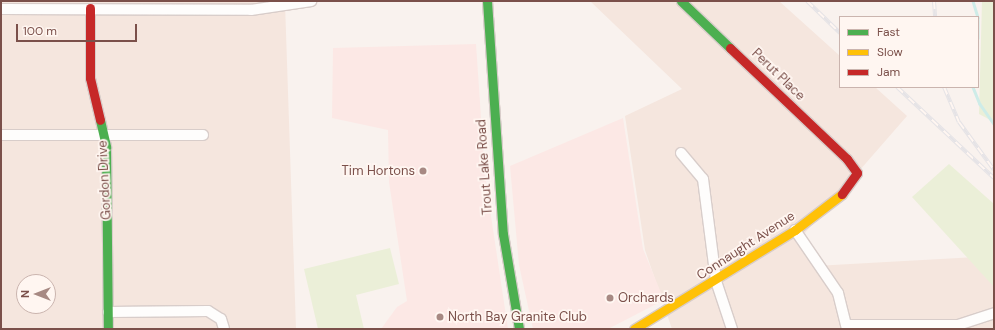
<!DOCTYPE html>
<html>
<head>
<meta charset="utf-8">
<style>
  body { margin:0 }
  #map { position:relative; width:995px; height:330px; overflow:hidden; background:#f9f2ee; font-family:"DM Sans",sans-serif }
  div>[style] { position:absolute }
  .residential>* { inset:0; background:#f5e6de }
  .commercial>* { inset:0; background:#fce8e5 }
  .green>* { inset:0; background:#ebefd8 }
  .stream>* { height:2.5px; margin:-1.25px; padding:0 1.25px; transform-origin:1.25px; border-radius:1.25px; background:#ceece8 }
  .roads { filter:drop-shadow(1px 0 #d8cdca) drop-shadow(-1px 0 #d8cdca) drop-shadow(0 1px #d8cdca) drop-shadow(0 -1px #d8cdca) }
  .street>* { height:10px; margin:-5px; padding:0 5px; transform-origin:5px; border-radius:5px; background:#fefdfc }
  .fast>* { height:9px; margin:-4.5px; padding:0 4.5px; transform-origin:4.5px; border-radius:4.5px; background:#4caf50 }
  .slow>* { height:9px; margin:-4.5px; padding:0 4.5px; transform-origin:4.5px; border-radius:4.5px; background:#ffc107 }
  .jam>* { height:9px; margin:-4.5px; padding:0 4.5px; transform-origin:4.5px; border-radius:4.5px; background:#c62828 }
  .rail>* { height:4px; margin-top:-2px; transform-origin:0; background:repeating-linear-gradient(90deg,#fff6f1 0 8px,#e5e3e6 0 16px); box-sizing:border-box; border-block:1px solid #e5e3e6 }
  .dots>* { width:11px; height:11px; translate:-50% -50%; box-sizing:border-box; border:2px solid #fff6f1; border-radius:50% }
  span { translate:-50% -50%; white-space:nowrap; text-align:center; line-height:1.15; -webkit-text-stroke:3.5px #fff6f1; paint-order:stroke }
  .street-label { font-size:13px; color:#7b504a }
  .poi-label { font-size:13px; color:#7b504a }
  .right { translate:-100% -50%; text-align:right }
  .left { translate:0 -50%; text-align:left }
  .frame { position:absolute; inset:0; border:2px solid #7b504a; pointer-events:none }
  .legend { position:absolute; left:839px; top:16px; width:140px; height:72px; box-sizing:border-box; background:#fff6f1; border:1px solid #cab4ae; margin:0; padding:5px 7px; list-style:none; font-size:12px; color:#7b504a }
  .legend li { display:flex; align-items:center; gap:8px; height:20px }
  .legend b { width:20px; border:1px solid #cab4ae }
  .north { position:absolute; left:16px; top:274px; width:40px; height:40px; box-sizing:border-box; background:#fff6f1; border:1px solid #cab4ae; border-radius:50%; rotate:270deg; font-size:11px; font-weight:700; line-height:16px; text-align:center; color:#7b504a }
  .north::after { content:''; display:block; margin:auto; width:14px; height:18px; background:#a78983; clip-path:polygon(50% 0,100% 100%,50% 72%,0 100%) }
  .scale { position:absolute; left:16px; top:24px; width:121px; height:18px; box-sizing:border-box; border:2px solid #7b504a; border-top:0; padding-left:5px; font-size:12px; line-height:14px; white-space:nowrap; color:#7b504a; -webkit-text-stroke:3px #fff6f1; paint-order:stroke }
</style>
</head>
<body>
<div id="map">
  <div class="residential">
    <div style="clip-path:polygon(evenodd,1px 1px,291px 1px,285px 3px,296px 329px,1px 329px,1px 1px,24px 282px,48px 282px,48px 306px,24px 306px,24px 282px)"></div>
    <div style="clip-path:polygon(590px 1px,779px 1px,840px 56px,840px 87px,875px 87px,907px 116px,798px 241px,815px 266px,994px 256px,994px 329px,672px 329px,645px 250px,625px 116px,682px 89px)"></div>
  </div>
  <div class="commercial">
    <div style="clip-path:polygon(476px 44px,485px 176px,508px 329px,381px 329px,397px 307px,407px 301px,389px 182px,388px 130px,332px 118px,333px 48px)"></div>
    <div style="clip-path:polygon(623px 118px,643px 249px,664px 300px,608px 329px,533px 329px,519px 265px,510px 166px)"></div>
  </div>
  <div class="green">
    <div style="clip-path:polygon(982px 1px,994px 1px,994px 122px,979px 114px)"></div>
    <div style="clip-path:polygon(949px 164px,994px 204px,994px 287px,912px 197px)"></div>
    <div style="clip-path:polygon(390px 248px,399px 284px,356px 295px,364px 329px,318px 329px,304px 269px)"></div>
  </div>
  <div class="stream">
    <div style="left:973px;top:1px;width:17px;rotate:73deg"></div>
    <div style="left:978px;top:18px;width:20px;rotate:90deg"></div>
    <div style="left:973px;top:87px;width:18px;rotate:68deg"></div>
    <div style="left:980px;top:104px;width:24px;rotate:55deg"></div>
  </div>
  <div class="roads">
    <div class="street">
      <div style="left:1px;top:9px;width:250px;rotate:0.2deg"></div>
      <div style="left:251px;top:10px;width:61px;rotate:-8.5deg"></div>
      <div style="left:1px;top:135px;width:202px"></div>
      <div style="left:681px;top:153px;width:34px;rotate:50deg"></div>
      <div style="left:703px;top:179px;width:103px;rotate:82.7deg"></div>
      <div style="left:716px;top:281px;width:51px;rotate:71.6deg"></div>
      <div style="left:795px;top:230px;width:76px;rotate:55.7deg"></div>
      <div style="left:838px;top:293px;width:37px;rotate:76deg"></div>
      <div style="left:108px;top:312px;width:100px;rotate:-0.6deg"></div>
      <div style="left:208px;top:311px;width:15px;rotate:32deg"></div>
      <div style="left:221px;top:319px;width:10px;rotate:73deg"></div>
      <div style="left:848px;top:325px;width:110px"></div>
      <div style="left:958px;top:325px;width:38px;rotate:-18deg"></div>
    </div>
    <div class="fast">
      <div style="left:487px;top:1px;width:234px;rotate:86.1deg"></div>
      <div style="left:503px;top:234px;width:96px;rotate:80.4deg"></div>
      <div style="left:681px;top:1px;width:68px;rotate:43.8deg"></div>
      <div style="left:100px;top:120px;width:28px;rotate:77deg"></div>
      <div style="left:106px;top:147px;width:182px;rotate:89.4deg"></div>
    </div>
    <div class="slow">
      <div style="left:634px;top:329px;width:189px;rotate:-31.6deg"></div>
      <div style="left:795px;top:230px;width:59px;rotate:-37.5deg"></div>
    </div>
    <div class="jam">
      <div style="left:90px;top:8px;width:70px;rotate:90deg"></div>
      <div style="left:90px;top:78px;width:43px;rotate:76.6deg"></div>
      <div style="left:730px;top:48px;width:161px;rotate:43.5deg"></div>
      <div style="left:847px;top:159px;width:17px;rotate:54deg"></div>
      <div style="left:857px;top:173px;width:26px;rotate:126deg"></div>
    </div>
  </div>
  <div class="rail">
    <div style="left:807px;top:1px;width:46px;rotate:44.1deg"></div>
    <div style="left:934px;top:1px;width:16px;rotate:86deg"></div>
    <div style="left:897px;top:87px;width:133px;rotate:43.2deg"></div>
    <div style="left:944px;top:87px;width:38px;rotate:67deg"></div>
    <div style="left:959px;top:122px;width:59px;rotate:53.9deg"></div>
  </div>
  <div class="dots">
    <div style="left:423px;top:171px;background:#a78983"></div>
    <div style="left:610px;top:298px;background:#a78983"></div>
    <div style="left:440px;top:317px;background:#a78983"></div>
  </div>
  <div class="street-label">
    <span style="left:778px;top:75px;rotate:44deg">Perut Place</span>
    <span style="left:485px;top:167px;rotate:-94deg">Trout Lake Road</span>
    <span style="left:105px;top:180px;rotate:-93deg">Gordon Drive</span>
    <span style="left:746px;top:246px;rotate:-33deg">Connaught Avenue</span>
  </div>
  <div class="poi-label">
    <span class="right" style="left:415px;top:171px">Tim Hortons</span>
    <span class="left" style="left:618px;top:298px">Orchards</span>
    <span class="left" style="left:448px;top:317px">North Bay Granite Club</span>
  </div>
  <div class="frame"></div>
  <ul class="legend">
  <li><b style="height:5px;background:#4caf50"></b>Fast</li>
  <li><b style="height:5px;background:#ffc107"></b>Slow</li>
  <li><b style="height:5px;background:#c62828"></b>Jam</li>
  </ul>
  <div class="north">N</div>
  <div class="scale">100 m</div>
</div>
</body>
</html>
